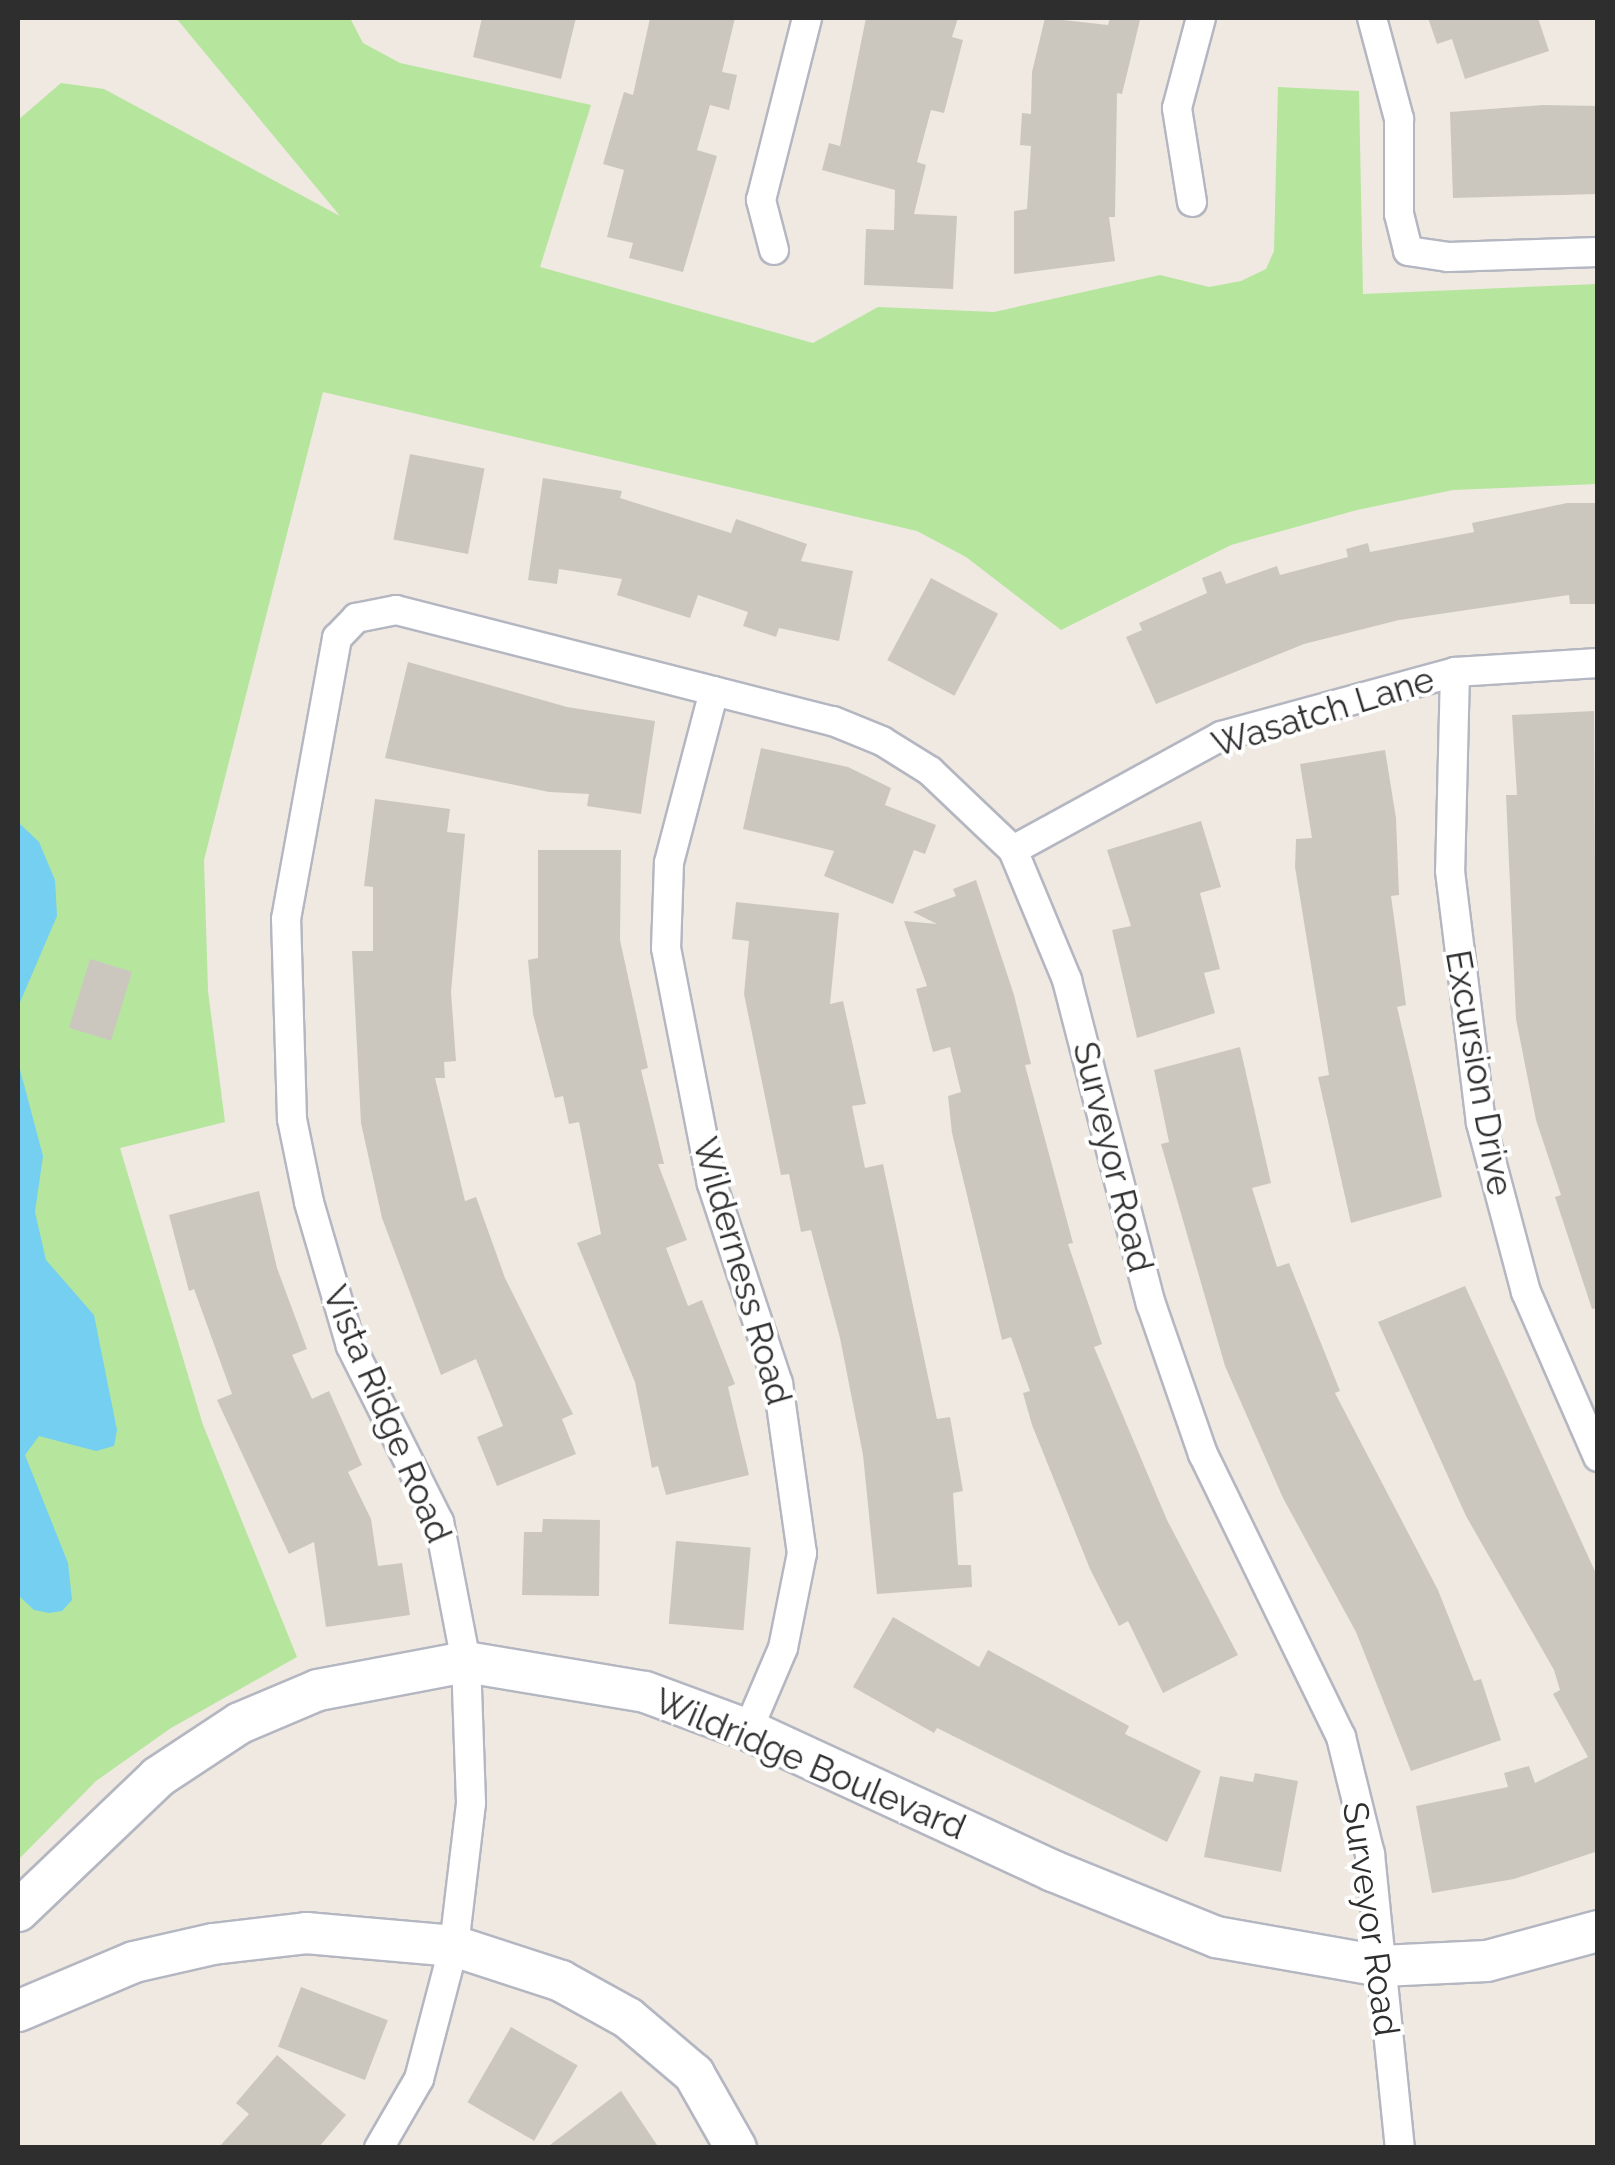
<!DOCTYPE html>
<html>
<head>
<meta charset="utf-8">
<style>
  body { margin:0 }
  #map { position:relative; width:1615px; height:2165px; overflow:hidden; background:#efe9e1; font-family:Raleway,sans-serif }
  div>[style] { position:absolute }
  .green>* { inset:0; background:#b6e59e }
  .water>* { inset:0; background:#75cff0 }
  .building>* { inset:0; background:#cbc7bf; transform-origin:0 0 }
  .roads { filter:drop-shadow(2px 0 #b4b7c1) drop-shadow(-2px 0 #b4b7c1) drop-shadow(0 2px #b4b7c1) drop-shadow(0 -2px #b4b7c1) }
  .street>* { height:28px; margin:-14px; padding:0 14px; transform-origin:14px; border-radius:14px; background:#fff }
  .secondary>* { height:40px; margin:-20px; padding:0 20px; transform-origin:20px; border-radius:20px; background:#fff }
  span { translate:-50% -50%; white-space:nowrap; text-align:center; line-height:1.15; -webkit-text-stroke:8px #fff; paint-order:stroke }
  .street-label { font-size:35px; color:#2e2e2e }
  .frame { position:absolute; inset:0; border:20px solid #2e2e2e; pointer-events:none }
</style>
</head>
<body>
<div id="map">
  <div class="green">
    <div style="clip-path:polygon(176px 18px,350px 18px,363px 43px,400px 63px,591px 105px,540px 267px,813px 343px,878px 307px,994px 312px,1160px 275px,1209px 287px,1241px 281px,1266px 269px,1274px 251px,1278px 87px,1359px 91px,1363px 294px,1597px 284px,1597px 484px,1453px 490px,1357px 510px,1231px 545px,1061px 630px,966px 557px,917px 531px,323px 392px,204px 860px,208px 991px,225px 1122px,120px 1148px,203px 1425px,297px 1657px,171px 1728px,96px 1781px,18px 1860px,18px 120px,61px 83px,104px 89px,340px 216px)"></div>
  </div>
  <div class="water">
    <div style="clip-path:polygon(18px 822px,39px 842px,55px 880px,57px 916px,18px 1007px)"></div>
    <div style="clip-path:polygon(18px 1062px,43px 1156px,35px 1212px,46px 1260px,94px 1315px,117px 1430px,114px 1446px,96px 1451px,39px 1436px,25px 1455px,68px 1563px,72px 1600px,62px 1611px,49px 1613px,34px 1610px,18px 1595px)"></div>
  </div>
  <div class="building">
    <div style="clip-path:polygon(482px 18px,576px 18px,561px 79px,473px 57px)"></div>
    <div style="clip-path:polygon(650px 18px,735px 18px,722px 72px,737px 75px,729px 110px,710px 105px,697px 150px,717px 156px,683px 272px,629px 258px,633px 243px,607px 237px,624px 170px,603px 164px,624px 92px,633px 95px)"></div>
    <div style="clip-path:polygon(866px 18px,958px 18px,952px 37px,963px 40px,944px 113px,931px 110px,917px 162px,926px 165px,914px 214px,957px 216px,953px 289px,864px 285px,866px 229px,894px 230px,895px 190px,822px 170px,829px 143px,840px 146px)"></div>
    <div style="clip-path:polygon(1045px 18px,1108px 25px,1110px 18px,1140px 20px,1122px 94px,1117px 93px,1115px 217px,1109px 217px,1115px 261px,1014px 274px,1014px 211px,1027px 209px,1031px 146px,1020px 145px,1022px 113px,1031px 114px,1032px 72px)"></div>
    <div style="clip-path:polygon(1428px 18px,1538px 18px,1549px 51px,1465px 79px,1452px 39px,1437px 44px)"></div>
    <div style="clip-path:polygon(1543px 105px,1598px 106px,1598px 194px,1453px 198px,1450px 112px)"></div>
    <div style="left:410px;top:454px;width:76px;height:87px;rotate:11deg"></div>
    <div style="clip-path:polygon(543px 478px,622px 491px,620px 498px,731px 533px,736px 519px,807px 544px,801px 561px,853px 571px,839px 641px,779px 628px,776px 637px,743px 626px,748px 612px,698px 595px,690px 618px,617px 595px,622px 579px,559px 569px,557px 584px,528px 580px)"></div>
    <div style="clip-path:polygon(1567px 503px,1598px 503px,1598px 604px,1570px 604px,1569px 595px,1399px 620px,1304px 644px,1156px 704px,1126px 637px,1142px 630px,1139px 623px,1207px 593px,1202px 578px,1221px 571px,1226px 584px,1277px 566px,1280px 575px,1348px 557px,1346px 549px,1368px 543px,1370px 552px,1474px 532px,1472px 523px)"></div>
    <div style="left:931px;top:578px;width:76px;height:93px;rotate:28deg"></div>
    <div style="clip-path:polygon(408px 662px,567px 707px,655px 721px,641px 814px,587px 806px,589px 794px,549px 792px,385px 758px)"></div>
    <div style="clip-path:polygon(1594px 711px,1598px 1308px,1592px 1309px,1555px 1197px,1561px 1195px,1536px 1120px,1516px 1019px,1506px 795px,1517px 795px,1512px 715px)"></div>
    <div style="clip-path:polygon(761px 748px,848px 767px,891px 788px,885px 805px,936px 825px,925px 854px,914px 850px,893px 904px,824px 876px,834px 851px,743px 829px)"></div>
    <div style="clip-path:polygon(1385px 750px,1396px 818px,1399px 895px,1391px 896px,1406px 1005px,1397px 1007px,1442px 1197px,1351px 1223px,1318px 1077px,1329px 1075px,1295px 867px,1296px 839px,1312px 838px,1300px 764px)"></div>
    <div style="clip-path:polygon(375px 799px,450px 809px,447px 832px,465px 834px,451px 992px,456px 1061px,444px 1062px,445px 1078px,435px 1078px,465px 1201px,476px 1197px,505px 1278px,573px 1414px,562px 1419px,576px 1454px,497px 1486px,477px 1437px,503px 1426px,476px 1359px,441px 1375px,382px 1218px,361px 1123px,352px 951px,373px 951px,373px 887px,364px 886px)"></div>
    <div style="clip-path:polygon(1201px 821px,1221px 887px,1200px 893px,1220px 969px,1204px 973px,1215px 1013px,1137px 1038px,1112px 930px,1131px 926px,1107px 850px)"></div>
    <div style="clip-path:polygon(538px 850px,621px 850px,620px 940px,648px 1068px,641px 1070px,664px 1164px,658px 1164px,687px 1240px,666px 1248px,688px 1306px,702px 1300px,735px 1384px,728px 1387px,749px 1475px,666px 1495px,658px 1466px,652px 1468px,635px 1382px,577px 1243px,601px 1234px,579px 1122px,569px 1124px,563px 1096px,555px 1098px,533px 1014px,528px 960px,538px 958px)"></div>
    <div style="clip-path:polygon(976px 880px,1014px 995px,1031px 1064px,1025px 1065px,1073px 1243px,1068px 1244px,1102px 1344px,1094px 1347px,1167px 1520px,1238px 1655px,1163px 1693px,1128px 1621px,1119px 1626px,1090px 1569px,1032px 1425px,1023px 1393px,1030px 1391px,1011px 1337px,1002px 1340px,952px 1133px,948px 1096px,961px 1092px,950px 1047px,933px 1052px,916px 989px,927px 986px,904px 921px,937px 924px,913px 912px,956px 896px,953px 889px)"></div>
    <div style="clip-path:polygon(736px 902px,839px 913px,830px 1004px,843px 1001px,866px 1104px,852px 1106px,865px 1168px,883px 1164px,937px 1419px,950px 1417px,963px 1491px,953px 1493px,958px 1565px,971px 1565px,972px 1587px,877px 1594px,863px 1455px,840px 1338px,811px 1230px,801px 1232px,789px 1174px,781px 1175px,744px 994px,749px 941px,732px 939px)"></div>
    <div style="left:90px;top:959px;width:44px;height:72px;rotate:17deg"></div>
    <div style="clip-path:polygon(1240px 1047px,1271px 1183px,1252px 1188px,1277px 1267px,1289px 1263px,1340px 1391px,1335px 1393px,1438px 1590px,1474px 1681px,1481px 1679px,1501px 1740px,1411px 1771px,1356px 1632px,1283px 1498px,1225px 1366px,1161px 1144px,1169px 1142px,1154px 1070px)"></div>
    <div style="clip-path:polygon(259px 1191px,277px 1268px,307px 1349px,292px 1355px,312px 1399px,329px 1391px,362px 1465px,348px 1472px,371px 1519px,378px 1566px,402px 1563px,410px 1615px,326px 1627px,314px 1542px,289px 1554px,217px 1400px,232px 1394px,194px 1289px,189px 1291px,169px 1215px)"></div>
    <div style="clip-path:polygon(1465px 1286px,1598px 1578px,1598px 1851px,1514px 1879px,1432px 1893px,1416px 1806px,1508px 1787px,1504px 1773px,1529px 1766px,1535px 1783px,1588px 1757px,1553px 1694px,1560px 1690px,1554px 1670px,1466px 1516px,1378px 1322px)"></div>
    <div style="clip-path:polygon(543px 1519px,600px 1520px,599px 1596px,522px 1595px,524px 1532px,542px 1532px)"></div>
    <div style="left:676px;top:1541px;width:75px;height:83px;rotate:5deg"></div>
    <div style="clip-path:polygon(893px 1617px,979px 1667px,988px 1650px,1129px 1726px,1125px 1734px,1201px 1771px,1167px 1842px,937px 1728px,934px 1733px,853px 1687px)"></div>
    <div style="clip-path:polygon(1255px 1773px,1298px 1781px,1281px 1872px,1204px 1857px,1220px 1776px,1253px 1782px)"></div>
    <div style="left:301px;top:1987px;width:93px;height:64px;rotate:21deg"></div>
    <div style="left:511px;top:2027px;width:77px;height:87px;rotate:30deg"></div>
    <div style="clip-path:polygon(277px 2055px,346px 2115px,318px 2148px,218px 2148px,249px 2114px,236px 2103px)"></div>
    <div style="clip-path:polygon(621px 2091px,659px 2148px,546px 2148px)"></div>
  </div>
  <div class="roads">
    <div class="street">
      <div style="left:1372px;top:18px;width:105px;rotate:75deg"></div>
      <div style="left:1399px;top:119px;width:95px;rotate:90deg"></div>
      <div style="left:1399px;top:214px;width:38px;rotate:76deg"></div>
      <div style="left:1408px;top:251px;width:40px;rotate:8.5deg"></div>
      <div style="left:1448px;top:257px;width:150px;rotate:-1.9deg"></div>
      <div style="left:1192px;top:202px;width:95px;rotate:-99.1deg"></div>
      <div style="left:1177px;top:108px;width:93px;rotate:-75.1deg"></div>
      <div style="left:774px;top:250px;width:52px;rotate:-104.6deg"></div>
      <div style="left:761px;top:200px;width:188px;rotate:-75.8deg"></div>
      <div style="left:1455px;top:672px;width:199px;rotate:91.4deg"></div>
      <div style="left:1450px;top:871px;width:254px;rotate:83deg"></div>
      <div style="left:1481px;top:1123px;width:175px;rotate:75.1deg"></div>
      <div style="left:1526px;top:1292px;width:180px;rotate:66.4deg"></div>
      <div style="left:714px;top:691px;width:178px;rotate:104.7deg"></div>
      <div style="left:669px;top:863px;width:85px;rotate:92deg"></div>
      <div style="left:666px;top:948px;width:240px;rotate:79deg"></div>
      <div style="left:712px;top:1184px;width:210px;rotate:71.7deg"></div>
      <div style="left:778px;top:1383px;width:172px;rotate:82deg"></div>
      <div style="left:802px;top:1553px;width:97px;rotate:101.3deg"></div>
      <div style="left:783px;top:1648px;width:89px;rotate:113.1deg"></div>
      <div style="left:1013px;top:850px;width:237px;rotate:-28.7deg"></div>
      <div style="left:1221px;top:736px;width:243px;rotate:-15.3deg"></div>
      <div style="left:1455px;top:672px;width:143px;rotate:-3.6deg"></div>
      <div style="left:379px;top:2148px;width:80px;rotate:-59.9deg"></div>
      <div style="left:419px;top:2079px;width:138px;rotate:-75.3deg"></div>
      <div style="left:454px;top:1946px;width:144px;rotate:-83.2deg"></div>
      <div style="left:471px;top:1803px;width:141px;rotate:-92deg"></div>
      <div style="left:466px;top:1662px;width:143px;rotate:-100.9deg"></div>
      <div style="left:439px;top:1522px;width:197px;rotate:-116.6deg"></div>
      <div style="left:351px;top:1346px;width:150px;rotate:-106.3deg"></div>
      <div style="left:309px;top:1202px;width:85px;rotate:-101.6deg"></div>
      <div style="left:292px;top:1119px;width:200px;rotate:-91.7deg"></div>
      <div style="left:286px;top:919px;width:286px;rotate:-79.7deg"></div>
      <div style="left:337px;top:638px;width:28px;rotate:-46deg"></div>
      <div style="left:356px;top:618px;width:41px;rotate:-11.3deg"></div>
      <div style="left:396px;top:610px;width:451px;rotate:14.3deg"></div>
      <div style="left:833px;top:721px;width:53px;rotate:22.2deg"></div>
      <div style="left:882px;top:741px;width:57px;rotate:32deg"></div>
      <div style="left:930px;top:771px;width:115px;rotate:43.6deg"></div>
      <div style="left:1013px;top:850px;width:141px;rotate:67.4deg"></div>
      <div style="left:1067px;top:980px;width:335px;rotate:75.5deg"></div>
      <div style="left:1151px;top:1304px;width:159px;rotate:70.9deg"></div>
      <div style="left:1203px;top:1454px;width:315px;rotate:64deg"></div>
      <div style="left:1341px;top:1737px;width:121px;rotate:76.1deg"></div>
      <div style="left:1370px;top:1854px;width:296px;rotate:84.2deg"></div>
    </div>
    <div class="secondary">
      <div style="left:18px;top:1911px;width:194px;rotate:-43.7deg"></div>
      <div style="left:158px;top:1777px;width:98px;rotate:-33.4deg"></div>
      <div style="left:240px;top:1723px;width:85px;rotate:-22.9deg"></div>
      <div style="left:318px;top:1690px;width:151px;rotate:-10.7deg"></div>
      <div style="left:466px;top:1662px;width:181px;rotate:9.5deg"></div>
      <div style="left:645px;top:1692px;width:110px;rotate:20.3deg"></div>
      <div style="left:748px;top:1730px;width:336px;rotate:24.8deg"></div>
      <div style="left:1053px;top:1871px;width:176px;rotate:22deg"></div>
      <div style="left:1216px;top:1937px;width:168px;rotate:10deg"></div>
      <div style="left:1381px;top:1966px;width:106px;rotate:-2.7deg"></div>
      <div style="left:1487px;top:1961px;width:115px;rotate:-15.1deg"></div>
      <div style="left:18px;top:2011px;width:126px;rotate:-22.9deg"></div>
      <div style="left:134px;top:1962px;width:81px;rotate:-12.8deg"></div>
      <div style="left:213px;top:1944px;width:94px;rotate:-6.7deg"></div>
      <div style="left:306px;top:1933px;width:149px;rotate:5deg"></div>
      <div style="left:454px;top:1946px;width:113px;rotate:18.1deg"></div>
      <div style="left:561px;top:1981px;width:77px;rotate:28.9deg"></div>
      <div style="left:628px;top:2018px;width:87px;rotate:40.3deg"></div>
      <div style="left:694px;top:2074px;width:85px;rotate:60.4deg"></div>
    </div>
  </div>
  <div class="street-label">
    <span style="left:1323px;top:712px;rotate:-17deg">Wasatch Lane</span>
    <span style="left:1479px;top:1073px;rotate:80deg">Excursion Drive</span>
    <span style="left:1113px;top:1157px;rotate:76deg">Surveyor Road</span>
    <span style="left:742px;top:1271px;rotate:74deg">Wilderness Road</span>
    <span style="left:387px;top:1414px;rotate:67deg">Vista Ridge Road</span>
    <span style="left:810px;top:1764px;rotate:23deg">Wildridge Boulevard</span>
    <span style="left:1371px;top:1919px;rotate:82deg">Surveyor Road</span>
  </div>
  <div class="frame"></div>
</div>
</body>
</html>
